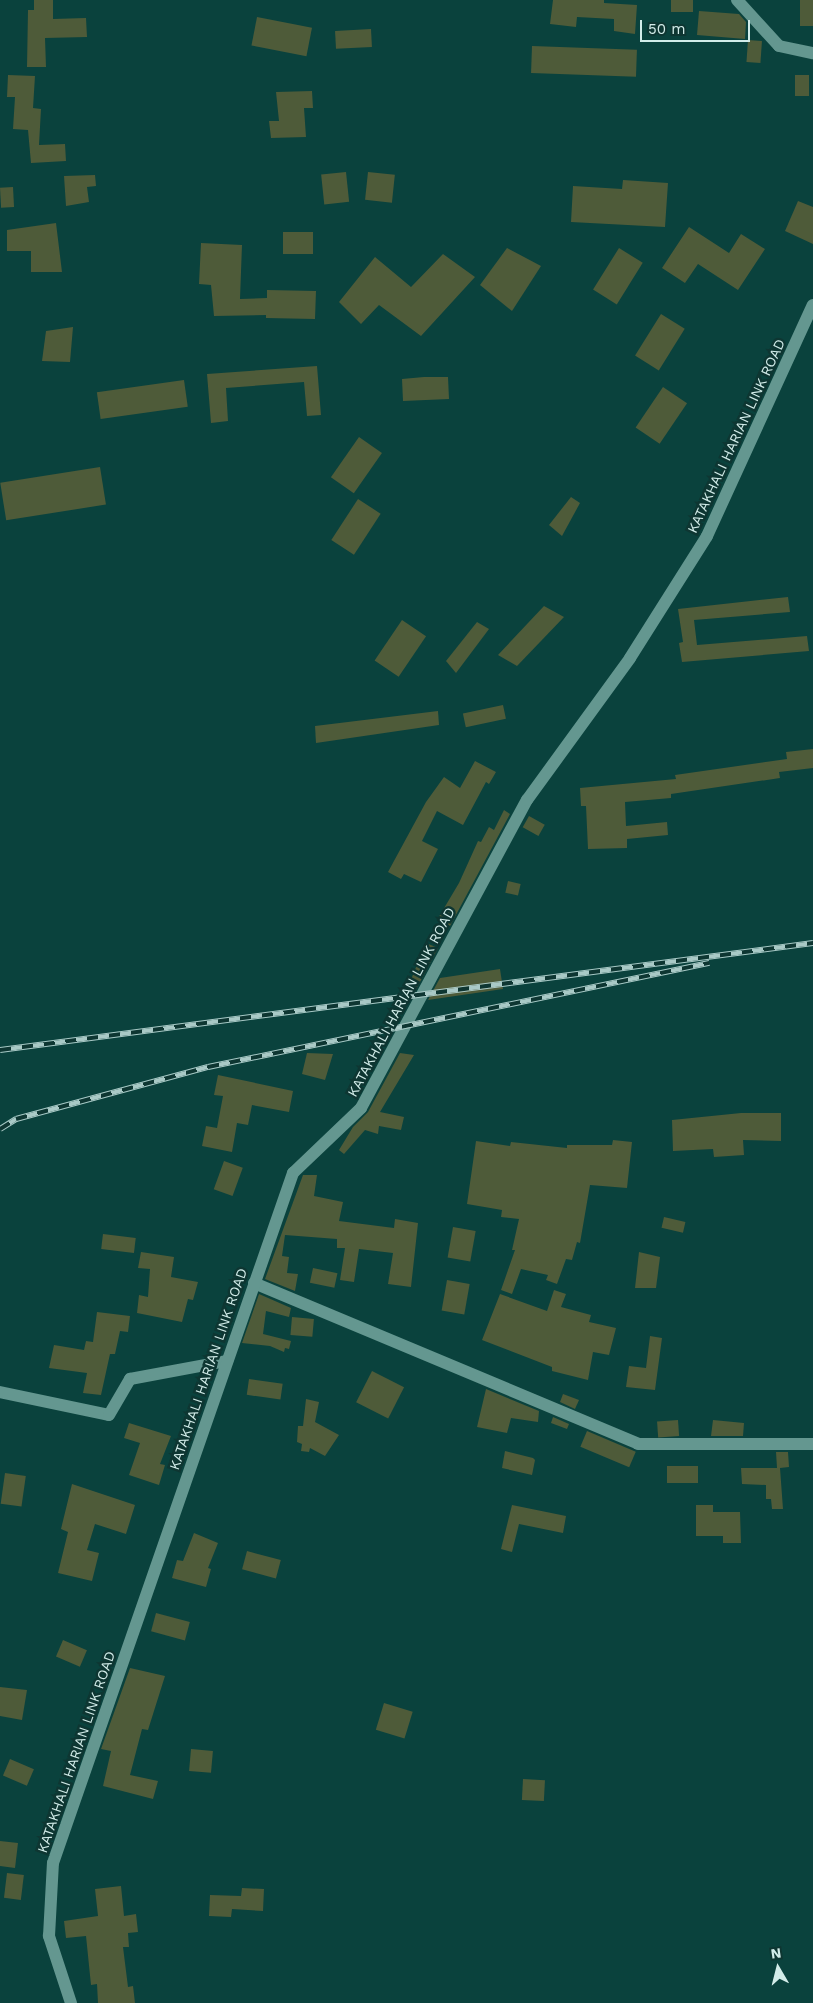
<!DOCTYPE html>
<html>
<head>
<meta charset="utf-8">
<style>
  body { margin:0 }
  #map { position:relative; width:813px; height:2003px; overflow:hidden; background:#0a423d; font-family:"Work Sans",sans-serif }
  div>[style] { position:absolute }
  .building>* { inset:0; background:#4e5b39; transform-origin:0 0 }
  .minor>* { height:12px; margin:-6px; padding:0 6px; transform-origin:6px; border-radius:6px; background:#649790 }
  .rail>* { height:5.5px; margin-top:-2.75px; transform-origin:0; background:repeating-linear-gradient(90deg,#0e3632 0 11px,#a9c9c6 0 22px); box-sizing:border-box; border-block:1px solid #a9c9c6 }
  span { translate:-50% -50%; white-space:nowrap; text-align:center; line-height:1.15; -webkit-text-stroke:5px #0e3632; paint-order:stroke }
  .street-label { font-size:14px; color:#d2ece9 }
  .north { position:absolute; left:753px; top:1943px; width:50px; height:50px; -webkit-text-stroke:4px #0e3632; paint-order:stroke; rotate:352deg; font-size:14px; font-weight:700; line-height:20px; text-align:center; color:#d2ece9 }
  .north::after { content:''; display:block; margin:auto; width:18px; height:22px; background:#d2ece9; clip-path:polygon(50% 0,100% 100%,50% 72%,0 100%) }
  .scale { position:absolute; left:640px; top:20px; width:110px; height:22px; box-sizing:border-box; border:2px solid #d2ece9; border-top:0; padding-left:6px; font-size:15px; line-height:18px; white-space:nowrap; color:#d2ece9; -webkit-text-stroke:4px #0e3632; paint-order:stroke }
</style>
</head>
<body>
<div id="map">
  <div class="building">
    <div style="clip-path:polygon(34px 0,53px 0,53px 19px,86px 18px,87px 37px,45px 38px,46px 67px,27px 67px,28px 10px,34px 10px)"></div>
    <div style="clip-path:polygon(553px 0,604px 0,604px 3px,637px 5px,635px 34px,614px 31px,614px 19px,577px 17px,576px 27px,550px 24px)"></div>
    <div style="left:671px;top:0;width:22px;height:12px"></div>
    <div style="left:800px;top:0;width:13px;height:26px"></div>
    <div style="clip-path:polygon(699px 11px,739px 14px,746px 22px,745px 39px,697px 35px)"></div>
    <div style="left:257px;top:17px;width:56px;height:29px;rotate:11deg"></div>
    <div style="left:371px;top:29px;width:18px;height:36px;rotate:87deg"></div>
    <div style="left:748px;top:40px;width:14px;height:22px;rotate:4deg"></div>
    <div style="left:532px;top:46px;width:105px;height:27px;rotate:2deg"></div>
    <div style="clip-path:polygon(8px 75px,35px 76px,33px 108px,41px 109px,39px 145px,65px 144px,66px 161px,31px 163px,28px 130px,13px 129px,15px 97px,7px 97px)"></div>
    <div style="left:795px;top:75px;width:14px;height:21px"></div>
    <div style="clip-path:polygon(312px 91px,313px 108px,304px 108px,306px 137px,271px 138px,269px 121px,279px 121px,276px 92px)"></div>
    <div style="left:346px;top:172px;width:30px;height:25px;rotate:84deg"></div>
    <div style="left:368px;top:172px;width:27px;height:28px;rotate:6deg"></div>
    <div style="clip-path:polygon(95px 175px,96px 186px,87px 187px,89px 202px,66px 206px,64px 176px)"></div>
    <div style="clip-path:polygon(623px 180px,668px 183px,665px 227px,571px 222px,573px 186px,622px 189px)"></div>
    <div style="left:13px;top:187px;width:20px;height:13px;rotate:87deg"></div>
    <div style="clip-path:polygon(798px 201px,813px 207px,813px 244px,785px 231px)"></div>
    <div style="clip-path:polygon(56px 223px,62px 272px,31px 272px,31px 251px,7px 251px,7px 230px)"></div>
    <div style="clip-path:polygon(689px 227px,729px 253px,741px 234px,765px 249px,738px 290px,698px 264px,685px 283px,662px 268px)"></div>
    <div style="left:313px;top:232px;width:22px;height:30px;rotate:90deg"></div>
    <div style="clip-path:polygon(201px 243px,242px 245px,240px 299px,267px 298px,267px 290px,316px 291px,315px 319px,266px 318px,266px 315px,214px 316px,211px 285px,199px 284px)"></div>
    <div style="clip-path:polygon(507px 248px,541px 266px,512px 311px,480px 285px)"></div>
    <div style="left:619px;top:248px;width:28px;height:49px;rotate:32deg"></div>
    <div style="clip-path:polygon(443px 254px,475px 277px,421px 336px,379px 305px,361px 324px,339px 302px,375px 257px,411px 287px)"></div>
    <div style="left:661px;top:314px;width:28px;height:49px;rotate:32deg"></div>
    <div style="clip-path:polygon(73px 327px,70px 362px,42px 361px,46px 331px)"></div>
    <div style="clip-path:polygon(317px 366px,321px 415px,307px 416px,304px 382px,226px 388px,228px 421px,211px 423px,207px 374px)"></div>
    <div style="clip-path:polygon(424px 377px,448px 377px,449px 399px,403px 401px,402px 379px)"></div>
    <div style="left:184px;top:380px;width:27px;height:88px;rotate:82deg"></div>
    <div style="left:663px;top:387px;width:29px;height:49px;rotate:34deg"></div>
    <div style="left:359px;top:437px;width:28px;height:49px;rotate:35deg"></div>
    <div style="left:100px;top:467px;width:38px;height:101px;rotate:81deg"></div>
    <div style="clip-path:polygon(571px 497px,580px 503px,562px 536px,549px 525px)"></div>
    <div style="left:358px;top:499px;width:27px;height:49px;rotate:33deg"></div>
    <div style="clip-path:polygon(788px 597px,790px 612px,694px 620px,697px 645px,807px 636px,809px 651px,682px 662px,679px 643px,683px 642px,678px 609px)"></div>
    <div style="clip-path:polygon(544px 606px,564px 617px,517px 666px,498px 655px)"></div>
    <div style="left:402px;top:620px;width:29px;height:49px;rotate:34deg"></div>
    <div style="clip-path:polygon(477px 622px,489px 629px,456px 673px,446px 661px)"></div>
    <div style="left:503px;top:705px;width:14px;height:41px;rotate:78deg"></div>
    <div style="clip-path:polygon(438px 711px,439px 725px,316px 743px,315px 726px)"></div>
    <div style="clip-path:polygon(813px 749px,813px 768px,779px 772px,780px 778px,671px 794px,671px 798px,625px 802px,626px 826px,667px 822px,668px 835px,627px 839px,627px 848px,588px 849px,586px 806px,581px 806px,580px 788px,676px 779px,675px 775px,787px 759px,786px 752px)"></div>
    <div style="clip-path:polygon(475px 761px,496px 772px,489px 784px,486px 782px,463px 825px,437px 811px,422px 841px,438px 849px,421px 882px,404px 874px,401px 879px,388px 872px,426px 802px,444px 777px,460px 788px)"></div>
    <div style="clip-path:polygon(504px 810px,510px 814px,450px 926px,437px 920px,459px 883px,478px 841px,481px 842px,489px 827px,494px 830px)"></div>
    <div style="left:529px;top:816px;width:18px;height:13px;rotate:29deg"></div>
    <div style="left:508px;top:881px;width:13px;height:12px;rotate:13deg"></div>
    <div style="clip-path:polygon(426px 943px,438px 948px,412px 997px,405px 994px)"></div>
    <div style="clip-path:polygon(500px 969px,503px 989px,428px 1000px,440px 978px)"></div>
    <div style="clip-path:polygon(307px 1053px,333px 1054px,325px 1080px,302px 1074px)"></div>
    <div style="clip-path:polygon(400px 1053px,414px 1055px,380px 1112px,404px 1117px,401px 1130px,379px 1126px,378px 1134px,365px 1130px,344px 1154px,339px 1150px,353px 1127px,368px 1112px)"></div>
    <div style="clip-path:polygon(218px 1075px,293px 1091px,289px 1112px,252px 1105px,248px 1125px,237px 1123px,232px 1152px,202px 1146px,206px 1126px,217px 1128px,223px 1096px,214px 1095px)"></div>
    <div style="clip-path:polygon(741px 1113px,781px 1113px,781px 1141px,743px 1140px,744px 1155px,714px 1157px,713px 1149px,673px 1151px,672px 1120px)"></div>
    <div style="clip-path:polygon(613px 1140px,632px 1142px,627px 1188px,590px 1185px,580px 1243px,577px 1242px,572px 1260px,566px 1259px,557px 1284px,546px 1280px,548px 1275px,521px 1269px,512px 1294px,501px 1290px,515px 1250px,512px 1250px,519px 1219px,501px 1217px,502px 1210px,467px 1204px,476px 1141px,510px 1146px,511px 1142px,567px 1148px,567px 1145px,612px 1145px)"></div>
    <div style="left:224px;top:1161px;width:20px;height:30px;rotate:20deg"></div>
    <div style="clip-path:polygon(303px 1175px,317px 1175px,314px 1196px,343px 1202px,339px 1221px,394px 1228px,395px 1219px,418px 1223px,411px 1287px,388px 1284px,393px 1253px,359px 1249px,354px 1282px,340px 1280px,345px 1248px,337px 1248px,337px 1239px,285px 1235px,282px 1256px,289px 1257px,287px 1273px,298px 1274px,295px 1291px,265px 1279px)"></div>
    <div style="left:664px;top:1217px;width:22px;height:11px;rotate:13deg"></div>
    <div style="left:453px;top:1227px;width:23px;height:31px;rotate:10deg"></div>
    <div style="left:103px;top:1234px;width:33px;height:15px;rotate:7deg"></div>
    <div style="clip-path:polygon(141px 1252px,174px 1257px,171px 1277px,198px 1282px,193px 1300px,188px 1299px,182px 1322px,137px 1313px,139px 1295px,148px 1297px,150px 1269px,138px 1268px)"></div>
    <div style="clip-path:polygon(639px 1252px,660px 1257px,656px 1288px,635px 1288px)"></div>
    <div style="left:313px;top:1268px;width:25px;height:15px;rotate:12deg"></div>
    <div style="left:447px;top:1280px;width:23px;height:31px;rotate:10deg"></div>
    <div style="clip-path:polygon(554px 1290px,566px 1294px,561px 1307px,591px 1315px,589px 1322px,616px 1328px,609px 1355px,593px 1352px,588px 1380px,552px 1371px,552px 1367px,482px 1340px,500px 1294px,547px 1311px)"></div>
    <div style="clip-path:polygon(259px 1294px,291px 1308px,289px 1317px,266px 1311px,263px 1334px,291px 1341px,289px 1349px,285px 1348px,284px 1352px,270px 1346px,242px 1343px)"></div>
    <div style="clip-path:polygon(97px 1312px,130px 1316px,128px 1332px,120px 1331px,115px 1354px,110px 1354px,101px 1395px,83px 1393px,87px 1373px,49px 1368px,54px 1345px,84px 1350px,86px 1341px,93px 1342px)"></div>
    <div style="left:292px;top:1317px;width:22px;height:18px;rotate:5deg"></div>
    <div style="clip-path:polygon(650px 1336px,662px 1338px,655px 1390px,626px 1387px,629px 1366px,646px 1368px)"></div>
    <div style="left:372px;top:1371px;width:36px;height:35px;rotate:27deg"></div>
    <div style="left:249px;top:1379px;width:34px;height:16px;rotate:8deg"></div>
    <div style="clip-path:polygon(486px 1389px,539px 1411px,538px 1422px,511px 1418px,507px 1433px,477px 1427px)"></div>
    <div style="clip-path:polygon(563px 1394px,579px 1400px,575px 1409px,560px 1402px)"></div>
    <div style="clip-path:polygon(306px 1399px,319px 1402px,315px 1422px,339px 1435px,325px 1456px,310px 1448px,309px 1452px,301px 1451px,302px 1444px,297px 1442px,298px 1426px,303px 1426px)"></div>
    <div style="clip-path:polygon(553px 1417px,569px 1424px,567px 1429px,551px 1423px)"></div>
    <div style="left:678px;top:1420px;width:16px;height:21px;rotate:86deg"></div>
    <div style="clip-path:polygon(713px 1420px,744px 1423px,743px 1436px,711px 1436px)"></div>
    <div style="clip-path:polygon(129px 1423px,171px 1436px,160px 1464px,165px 1465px,159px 1485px,129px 1475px,140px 1443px,124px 1438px)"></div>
    <div style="left:587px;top:1431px;width:53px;height:17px;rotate:23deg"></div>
    <div style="clip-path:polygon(505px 1451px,533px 1458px,535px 1460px,532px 1475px,502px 1468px)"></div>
    <div style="clip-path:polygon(776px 1452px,788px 1452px,789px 1467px,780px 1468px,783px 1509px,772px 1509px,771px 1499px,766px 1499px,766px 1485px,742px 1484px,741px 1468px,777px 1468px)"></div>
    <div style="left:667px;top:1466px;width:31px;height:17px"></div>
    <div style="left:5px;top:1473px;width:21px;height:31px;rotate:8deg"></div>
    <div style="clip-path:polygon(72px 1484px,135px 1505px,126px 1534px,95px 1524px,87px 1550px,99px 1553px,92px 1581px,58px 1573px,68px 1532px,61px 1529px)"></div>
    <div style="clip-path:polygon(512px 1505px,566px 1516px,563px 1533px,519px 1524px,512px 1552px,501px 1549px)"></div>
    <div style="clip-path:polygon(696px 1505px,713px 1505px,713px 1512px,740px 1512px,741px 1543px,723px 1543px,723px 1536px,696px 1536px)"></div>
    <div style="clip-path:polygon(194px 1533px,218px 1543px,208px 1568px,211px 1569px,206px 1587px,172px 1578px,177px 1560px,183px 1561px)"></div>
    <div style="left:247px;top:1551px;width:35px;height:19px;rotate:15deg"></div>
    <div style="left:156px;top:1613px;width:35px;height:19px;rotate:15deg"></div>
    <div style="left:63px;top:1640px;width:26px;height:18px;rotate:23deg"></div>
    <div style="clip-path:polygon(130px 1668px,165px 1676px,148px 1730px,142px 1729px,130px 1775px,158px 1781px,153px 1799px,103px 1786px,111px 1751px,101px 1749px)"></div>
    <div style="clip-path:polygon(0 1687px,27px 1690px,22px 1720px,0 1716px)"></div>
    <div style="left:384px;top:1703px;width:30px;height:28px;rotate:17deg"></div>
    <div style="left:191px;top:1749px;width:22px;height:22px;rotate:5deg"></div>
    <div style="left:10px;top:1759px;width:26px;height:18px;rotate:23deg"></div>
    <div style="left:523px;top:1779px;width:22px;height:21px;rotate:3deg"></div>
    <div style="clip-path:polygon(0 1841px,18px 1843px,15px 1868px,0 1866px)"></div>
    <div style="left:7px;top:1873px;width:17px;height:25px;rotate:7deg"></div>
    <div style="clip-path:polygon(121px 1886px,124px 1916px,136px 1914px,138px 1932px,128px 1933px,129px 1947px,123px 1947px,128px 1987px,133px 1986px,135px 2003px,98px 2003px,97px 1984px,91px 1985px,86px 1936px,66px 1938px,64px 1921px,98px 1916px,95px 1889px)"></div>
    <div style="clip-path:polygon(242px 1888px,264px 1889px,263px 1911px,232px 1909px,231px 1917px,209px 1916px,210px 1895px,241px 1896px)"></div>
  </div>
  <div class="minor">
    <div style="left:737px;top:0;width:62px;rotate:47.6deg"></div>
    <div style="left:779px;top:46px;width:35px;rotate:12deg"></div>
    <div style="left:254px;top:1283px;width:416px;rotate:22.7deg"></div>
    <div style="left:638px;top:1444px;width:175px"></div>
    <div style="left:0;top:1392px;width:111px;rotate:11.9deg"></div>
    <div style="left:109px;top:1415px;width:42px;rotate:-59.7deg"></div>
    <div style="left:130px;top:1379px;width:99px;rotate:-10.5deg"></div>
    <div style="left:71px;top:2003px;width:71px;rotate:-108.2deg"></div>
    <div style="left:49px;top:1936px;width:73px;rotate:-86.9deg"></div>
    <div style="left:53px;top:1863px;width:731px;rotate:-70.82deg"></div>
    <div style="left:293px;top:1173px;width:94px;rotate:-43.7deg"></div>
    <div style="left:361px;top:1108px;width:350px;rotate:-61.7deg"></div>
    <div style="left:527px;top:800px;width:175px;rotate:-54deg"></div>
    <div style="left:630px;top:658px;width:144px;rotate:-57.7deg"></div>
    <div style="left:707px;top:536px;width:254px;rotate:-65.4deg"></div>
  </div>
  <div class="rail">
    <div style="left:0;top:1050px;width:820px;rotate:-7.5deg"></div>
    <div style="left:0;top:1129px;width:19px;rotate:-32deg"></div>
    <div style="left:16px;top:1119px;width:199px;rotate:-15.2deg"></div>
    <div style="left:208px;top:1067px;width:512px;rotate:-11.73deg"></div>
  </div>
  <div class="street-label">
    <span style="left:736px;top:436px;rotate:-65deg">KATAKHALI HARIAN LINK ROAD</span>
    <span style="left:401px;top:1002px;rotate:-62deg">KATAKHALI HARIAN LINK ROAD</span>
    <span style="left:208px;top:1369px;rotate:-71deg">KATAKHALI HARIAN LINK ROAD</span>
    <span style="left:76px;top:1752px;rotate:-71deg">KATAKHALI HARIAN LINK ROAD</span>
  </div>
  <div class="north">N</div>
  <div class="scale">50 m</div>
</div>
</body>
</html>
